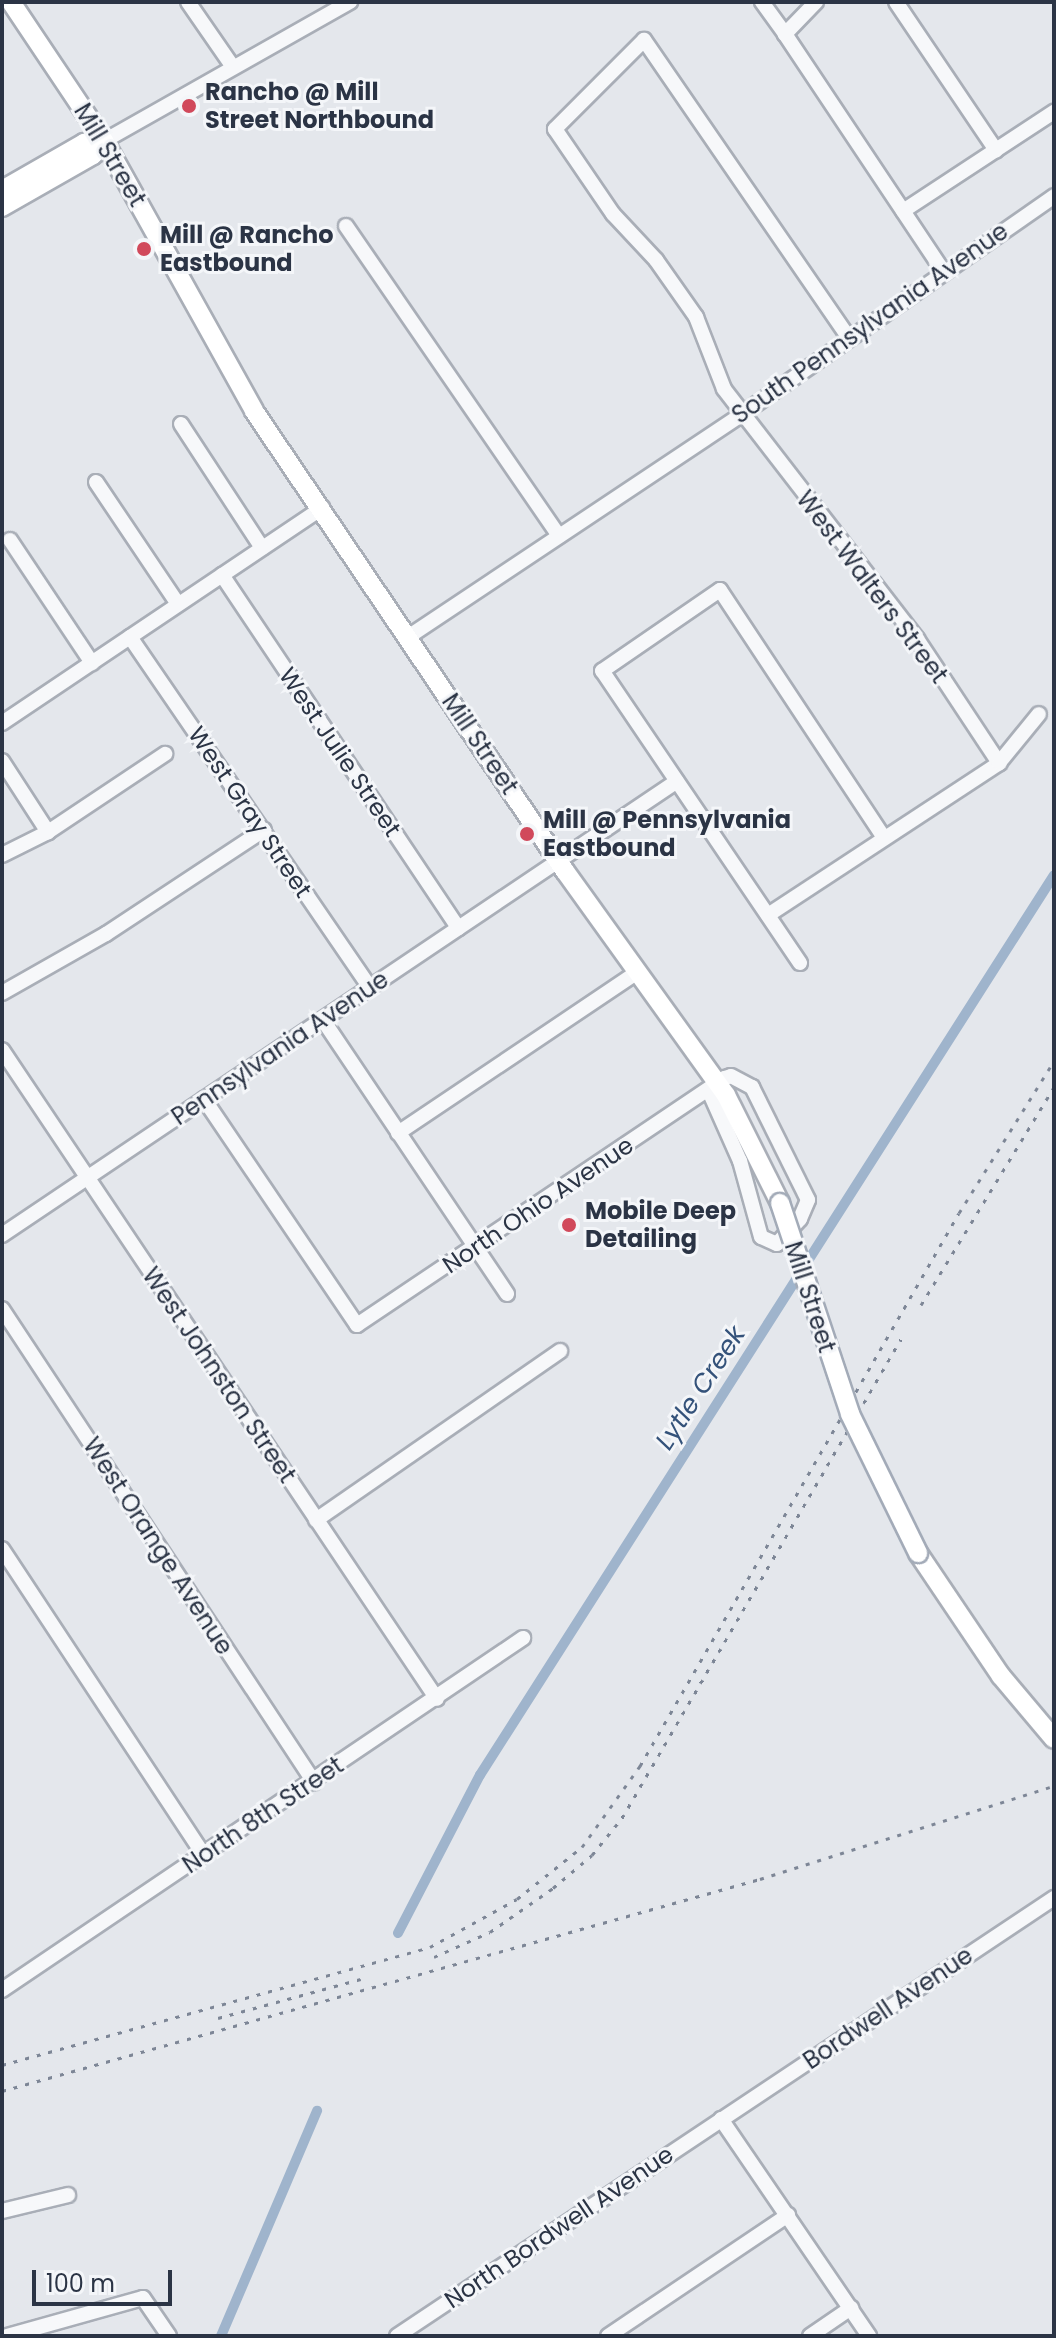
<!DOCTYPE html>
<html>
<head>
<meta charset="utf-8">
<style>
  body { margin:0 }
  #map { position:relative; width:1056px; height:2338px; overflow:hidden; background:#e4e7ec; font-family:Poppins,sans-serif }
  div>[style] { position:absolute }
  .canal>* { height:10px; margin:-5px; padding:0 5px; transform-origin:5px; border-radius:5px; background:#9fb4cc }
  .roads { filter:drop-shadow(2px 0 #a9aeb7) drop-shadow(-2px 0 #a9aeb7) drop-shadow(0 2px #a9aeb7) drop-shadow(0 -2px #a9aeb7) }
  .minor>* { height:14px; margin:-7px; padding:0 7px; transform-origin:7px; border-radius:7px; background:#f7f8fa }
  .major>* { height:18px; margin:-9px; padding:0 9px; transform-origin:9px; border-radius:9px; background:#fff }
  .rail>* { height:3px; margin-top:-1.5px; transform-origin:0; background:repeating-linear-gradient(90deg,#7d8696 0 4px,transparent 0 12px) }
  .bridges { filter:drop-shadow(2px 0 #a3abb8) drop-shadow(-2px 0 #a3abb8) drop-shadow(0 2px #a3abb8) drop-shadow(0 -2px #a3abb8) }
  .major-bridge>* { height:18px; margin:-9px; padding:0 9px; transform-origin:9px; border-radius:9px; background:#fff }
  .dots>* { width:22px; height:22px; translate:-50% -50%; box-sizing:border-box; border:4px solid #f4f6f9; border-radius:50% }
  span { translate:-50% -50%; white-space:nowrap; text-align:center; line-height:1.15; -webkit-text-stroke:6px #f4f6f9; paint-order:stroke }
  .poi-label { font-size:24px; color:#2b3445; font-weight:700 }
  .left { translate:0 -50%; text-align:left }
  .street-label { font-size:24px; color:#2b3445 }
  .water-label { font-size:26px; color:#34527a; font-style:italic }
  .frame { position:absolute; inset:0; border:4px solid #2b3445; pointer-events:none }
  .scale { position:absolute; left:32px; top:2270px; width:140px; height:36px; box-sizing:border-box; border:4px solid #2b3445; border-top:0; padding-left:10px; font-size:24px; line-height:28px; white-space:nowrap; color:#2b3445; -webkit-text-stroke:6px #f4f6f9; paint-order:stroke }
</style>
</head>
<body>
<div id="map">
  <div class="canal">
    <div style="left:398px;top:1933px;width:178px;rotate:-62.6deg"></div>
    <div style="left:480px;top:1775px;width:1067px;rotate:-57.47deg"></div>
    <div style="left:221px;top:2336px;width:245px;rotate:-66.9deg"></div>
  </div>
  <div class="roads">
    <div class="minor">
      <div style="left:188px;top:2px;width:79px;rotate:55.3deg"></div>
      <div style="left:762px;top:2px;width:39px;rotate:54deg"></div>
      <div style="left:816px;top:2px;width:45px;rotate:134.1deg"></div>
      <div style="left:785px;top:34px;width:286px;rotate:56.3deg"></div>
      <div style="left:896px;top:2px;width:179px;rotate:56deg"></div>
      <div style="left:104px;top:141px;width:283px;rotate:-29.5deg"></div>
      <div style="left:903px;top:211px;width:181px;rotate:-33.3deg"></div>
      <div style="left:346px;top:226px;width:376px;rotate:55.5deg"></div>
      <div style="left:849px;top:338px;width:362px;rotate:-124.5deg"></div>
      <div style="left:644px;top:40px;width:126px;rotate:135deg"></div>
      <div style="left:555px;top:129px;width:103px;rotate:55.7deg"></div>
      <div style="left:613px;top:214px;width:63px;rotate:46.9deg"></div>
      <div style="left:656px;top:260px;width:70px;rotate:54.9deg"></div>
      <div style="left:696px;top:317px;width:77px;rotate:68.7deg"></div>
      <div style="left:724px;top:389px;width:316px;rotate:52.3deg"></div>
      <div style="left:917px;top:639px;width:149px;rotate:56.5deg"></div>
      <div style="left:181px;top:424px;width:148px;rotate:56.8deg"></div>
      <div style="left:96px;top:482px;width:147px;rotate:56.1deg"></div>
      <div style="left:10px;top:540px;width:148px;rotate:56.3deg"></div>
      <div style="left:222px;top:575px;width:425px;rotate:56.2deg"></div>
      <div style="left:130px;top:637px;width:425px;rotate:55.6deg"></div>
      <div style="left:408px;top:637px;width:402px;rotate:-33.7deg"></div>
      <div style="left:742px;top:414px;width:381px;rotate:-34.9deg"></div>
      <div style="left:2px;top:723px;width:386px;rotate:-33.9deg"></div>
      <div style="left:2px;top:761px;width:85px;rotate:57.1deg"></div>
      <div style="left:2px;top:855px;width:51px;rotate:-26.6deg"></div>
      <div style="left:48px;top:832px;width:141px;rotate:-33.7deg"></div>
      <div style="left:768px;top:915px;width:277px;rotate:-33.3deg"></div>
      <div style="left:999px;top:763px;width:63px;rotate:-50.8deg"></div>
      <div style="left:800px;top:963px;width:353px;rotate:-124.1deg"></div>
      <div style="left:602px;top:671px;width:143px;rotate:-34.5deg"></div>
      <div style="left:720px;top:590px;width:297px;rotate:56.5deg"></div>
      <div style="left:2px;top:993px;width:120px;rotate:-29.6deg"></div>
      <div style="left:106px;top:934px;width:189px;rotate:-33.4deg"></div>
      <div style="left:323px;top:1020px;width:330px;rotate:56.1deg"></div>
      <div style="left:2px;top:1050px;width:781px;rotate:56.17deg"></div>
      <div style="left:204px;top:1099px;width:273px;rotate:55.9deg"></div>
      <div style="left:357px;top:1325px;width:443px;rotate:-33.9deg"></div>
      <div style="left:725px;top:1078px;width:6px;rotate:-18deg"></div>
      <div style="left:731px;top:1076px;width:24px;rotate:28deg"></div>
      <div style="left:752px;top:1087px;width:126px;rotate:63.6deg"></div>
      <div style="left:808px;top:1200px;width:21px;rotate:113deg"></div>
      <div style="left:800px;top:1219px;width:34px;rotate:133deg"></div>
      <div style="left:777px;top:1244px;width:17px;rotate:-156deg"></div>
      <div style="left:761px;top:1237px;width:79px;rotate:-105.4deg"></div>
      <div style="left:740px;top:1161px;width:77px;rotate:-113.9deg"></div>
      <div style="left:398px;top:1133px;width:287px;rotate:-33.9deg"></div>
      <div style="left:2px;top:1235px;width:813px;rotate:-33.92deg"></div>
      <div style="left:2px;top:1309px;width:567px;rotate:56.59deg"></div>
      <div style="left:316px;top:1520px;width:297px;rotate:-34.7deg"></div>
      <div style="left:2px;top:1549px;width:367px;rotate:56.6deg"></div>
      <div style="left:2px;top:1990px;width:629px;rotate:-34.04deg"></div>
      <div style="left:721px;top:2119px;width:263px;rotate:55.7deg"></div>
      <div style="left:2px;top:2211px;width:68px;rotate:-13.6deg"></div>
      <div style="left:7px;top:2336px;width:141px;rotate:-15.6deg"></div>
      <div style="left:143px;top:2298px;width:46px;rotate:55.6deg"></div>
      <div style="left:397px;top:2336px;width:790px;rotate:-33.69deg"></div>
      <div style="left:608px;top:2336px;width:217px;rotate:-33.9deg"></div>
      <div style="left:810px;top:2336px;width:50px;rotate:-34.3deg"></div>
    </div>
    <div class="major">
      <div style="left:11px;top:2px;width:167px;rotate:56.2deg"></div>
      <div style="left:104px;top:141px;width:309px;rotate:60.9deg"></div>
      <div style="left:254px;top:411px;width:555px;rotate:55.94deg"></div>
      <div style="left:565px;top:871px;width:276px;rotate:54.3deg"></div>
      <div style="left:726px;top:1095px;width:121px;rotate:63.4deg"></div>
      <div style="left:2px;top:190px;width:95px;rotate:-29.8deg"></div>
      <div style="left:84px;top:143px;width:20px;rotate:-6deg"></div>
      <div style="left:2px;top:207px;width:105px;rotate:-29.7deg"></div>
      <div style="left:93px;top:155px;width:18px;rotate:-52deg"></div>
      <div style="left:918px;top:1553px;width:148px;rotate:56deg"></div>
      <div style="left:1001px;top:1676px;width:82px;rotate:49.9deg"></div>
    </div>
  </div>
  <div class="rail">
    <div style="left:921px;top:1305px;width:255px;rotate:-58.6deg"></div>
    <div style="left:434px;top:1957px;width:61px;rotate:-24.1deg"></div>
    <div style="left:490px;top:1932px;width:77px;rotate:-34.9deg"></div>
    <div style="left:553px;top:1888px;width:51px;rotate:-40.2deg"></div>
    <div style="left:592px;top:1855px;width:48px;rotate:-51deg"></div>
    <div style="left:622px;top:1818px;width:554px;rotate:-59.78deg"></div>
    <div style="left:218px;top:2018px;width:148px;rotate:-15.3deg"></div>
    <div style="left:2px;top:2065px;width:444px;rotate:-15.4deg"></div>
    <div style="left:430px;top:1947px;width:99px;rotate:-28.9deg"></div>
    <div style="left:517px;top:1899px;width:83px;rotate:-38.7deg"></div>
    <div style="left:582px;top:1847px;width:100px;rotate:-54.4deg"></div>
    <div style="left:640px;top:1766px;width:638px;rotate:-60.02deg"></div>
    <div style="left:959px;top:1213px;width:179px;rotate:-58deg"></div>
    <div style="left:2px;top:2091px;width:787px;rotate:-15.63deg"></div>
    <div style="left:760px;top:1879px;width:308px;rotate:-17.6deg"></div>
  </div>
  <div class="bridges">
    <div class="major-bridge">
      <div style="left:780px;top:1203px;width:222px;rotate:71.6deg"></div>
      <div style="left:850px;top:1414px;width:155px;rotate:63.9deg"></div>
    </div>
  </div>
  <div class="dots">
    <div style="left:189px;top:106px;background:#d1495b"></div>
    <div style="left:144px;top:249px;background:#d1495b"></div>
    <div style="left:527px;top:834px;background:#d1495b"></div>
    <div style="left:569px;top:1225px;background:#d1495b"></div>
  </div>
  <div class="poi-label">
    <span class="left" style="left:205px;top:106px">Rancho @ Mill<br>Street Northbound</span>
    <span class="left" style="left:160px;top:249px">Mill @ Rancho<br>Eastbound</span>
    <span class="left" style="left:543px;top:834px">Mill @ Pennsylvania<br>Eastbound</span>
    <span class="left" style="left:585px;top:1225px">Mobile Deep<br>Detailing</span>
  </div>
  <div class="street-label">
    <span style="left:110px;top:155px;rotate:59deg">Mill Street</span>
    <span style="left:870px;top:323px;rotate:-35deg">South Pennsylvania Avenue</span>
    <span style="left:872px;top:587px;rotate:53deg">West Walters Street</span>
    <span style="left:480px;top:744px;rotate:56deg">Mill Street</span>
    <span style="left:340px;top:752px;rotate:56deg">West Julie Street</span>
    <span style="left:250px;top:812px;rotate:56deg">West Gray Street</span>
    <span style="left:280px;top:1048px;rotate:-34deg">Pennsylvania Avenue</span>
    <span style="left:538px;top:1205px;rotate:-34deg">North Ohio Avenue</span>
    <span style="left:810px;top:1297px;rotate:72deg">Mill Street</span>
    <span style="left:219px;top:1375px;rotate:56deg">West Johnston Street</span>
    <span style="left:158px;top:1546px;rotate:57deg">West Orange Avenue</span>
    <span style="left:263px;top:1815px;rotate:-34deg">North 8th Street</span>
    <span style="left:888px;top:2008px;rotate:-34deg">Bordwell Avenue</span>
    <span style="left:559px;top:2227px;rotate:-34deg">North Bordwell Avenue</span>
  </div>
  <div class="water-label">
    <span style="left:701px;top:1388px;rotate:-57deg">Lytle Creek</span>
  </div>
  <div class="frame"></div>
  <div class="scale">100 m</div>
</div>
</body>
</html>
